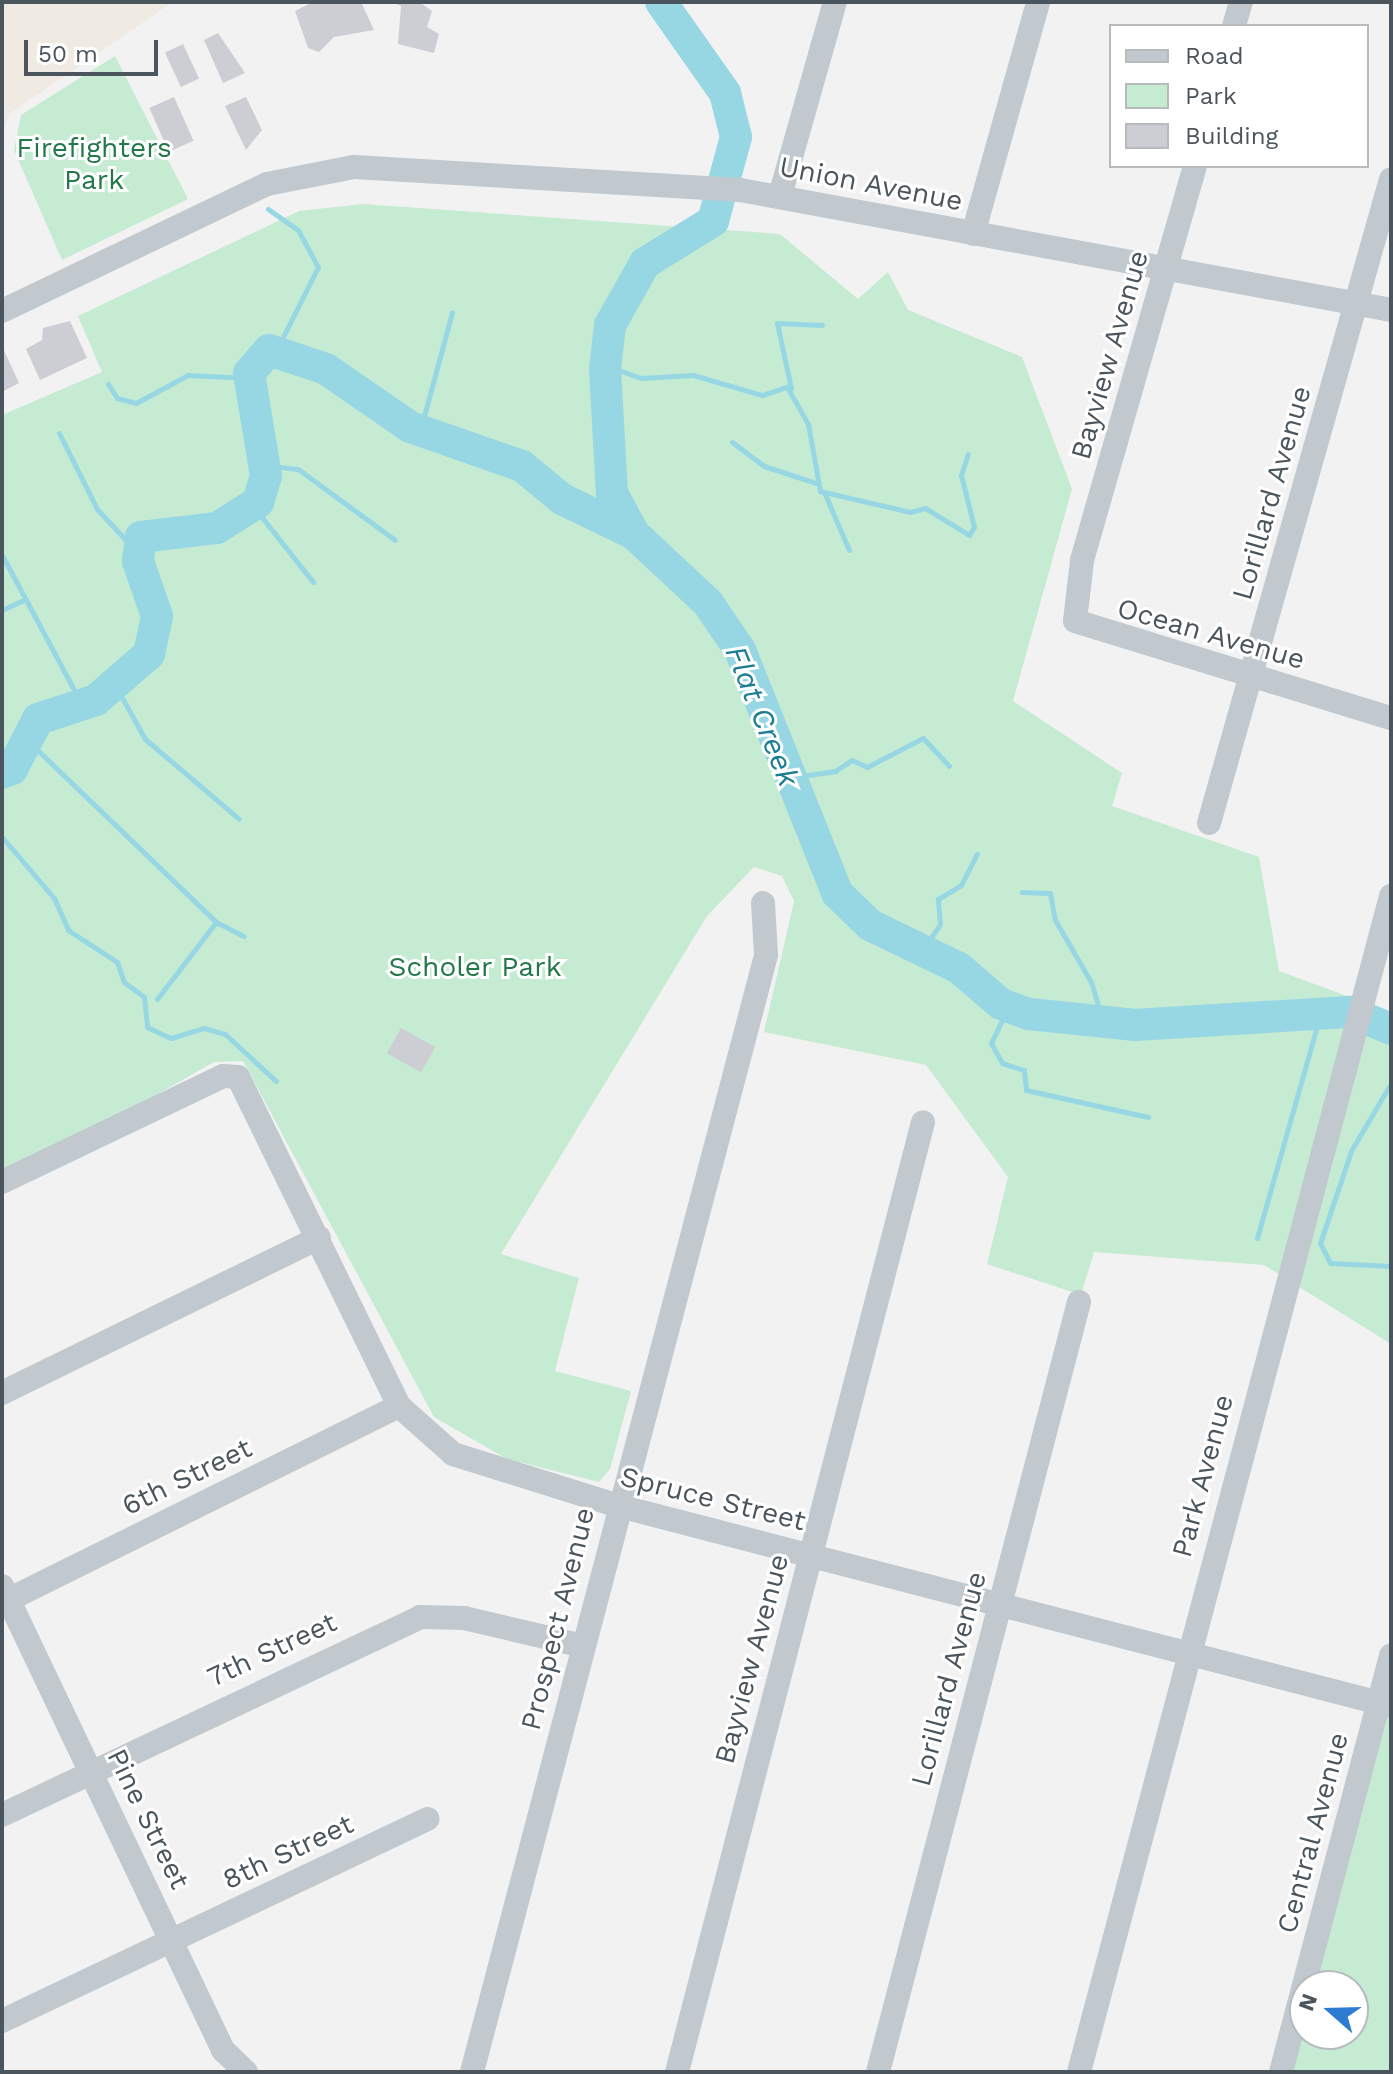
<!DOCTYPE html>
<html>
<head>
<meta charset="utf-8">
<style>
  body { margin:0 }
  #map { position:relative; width:1393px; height:2074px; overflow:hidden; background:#f3f2f2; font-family:"Work Sans",sans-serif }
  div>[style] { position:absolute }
  .green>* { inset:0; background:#c5ebd2 }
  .sand>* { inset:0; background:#efeae2 }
  .stream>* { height:5px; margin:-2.5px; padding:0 2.5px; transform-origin:2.5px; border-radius:2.5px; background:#97d7e4 }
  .river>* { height:32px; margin:-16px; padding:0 16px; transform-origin:16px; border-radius:16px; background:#97d7e4 }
  .building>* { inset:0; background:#ccced3; transform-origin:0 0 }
  .minor>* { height:24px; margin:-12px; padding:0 12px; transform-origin:12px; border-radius:12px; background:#c1c9ce }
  span { translate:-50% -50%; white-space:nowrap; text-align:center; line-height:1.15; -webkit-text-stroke:6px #fff; paint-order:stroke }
  .park-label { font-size:28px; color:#227849 }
  .street-label { font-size:28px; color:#4b555d }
  .water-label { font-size:30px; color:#1b7d91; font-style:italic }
  .frame { position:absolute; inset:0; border:4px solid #4b555d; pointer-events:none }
  .legend { position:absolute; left:1109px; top:24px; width:260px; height:144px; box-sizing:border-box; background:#fff; border:2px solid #b7bbbe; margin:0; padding:10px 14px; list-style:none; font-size:24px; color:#4b555d }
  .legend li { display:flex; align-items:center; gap:16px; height:40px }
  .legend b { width:40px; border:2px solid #b7bbbe }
  .north { position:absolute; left:1289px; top:1970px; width:80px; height:80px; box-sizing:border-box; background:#fff; border:2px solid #b7bbbe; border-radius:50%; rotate:290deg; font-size:22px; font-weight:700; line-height:32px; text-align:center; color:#4b555d }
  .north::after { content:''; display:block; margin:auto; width:28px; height:36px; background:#2d7cd2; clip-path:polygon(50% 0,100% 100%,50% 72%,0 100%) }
  .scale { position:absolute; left:24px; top:40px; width:134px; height:36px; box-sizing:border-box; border:4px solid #4b555d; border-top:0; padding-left:10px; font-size:24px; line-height:28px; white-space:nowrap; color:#4b555d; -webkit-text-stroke:6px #fff; paint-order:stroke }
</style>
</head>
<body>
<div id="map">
  <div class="green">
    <div style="clip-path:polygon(115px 56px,188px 199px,62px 260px,14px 150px,21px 115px)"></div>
    <div style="clip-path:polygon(363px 204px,780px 234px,858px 299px,888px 272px,908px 310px,1022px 357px,1072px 489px,1013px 701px,1122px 773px,1112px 806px,1259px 857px,1279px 971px,1391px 1012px,1391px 1344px,1264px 1265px,1094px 1252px,1081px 1295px,987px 1264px,1008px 1177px,926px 1065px,764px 1032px,794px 901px,782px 876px,754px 867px,707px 916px,501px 1254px,579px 1278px,555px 1371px,631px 1391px,610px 1469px,599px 1482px,507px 1459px,434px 1417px,243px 1061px,214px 1062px,2px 1183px,2px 415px,102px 372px,78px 316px,299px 211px)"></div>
    <div style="clip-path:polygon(evenodd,1379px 1703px,1391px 1707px,1391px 2072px,1282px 2072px,1379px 1703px,1305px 1986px,1353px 1986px,1353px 2034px,1305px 2034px,1305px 1986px)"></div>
  </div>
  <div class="sand">
    <div style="clip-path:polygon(2px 2px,173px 2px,9px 114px,2px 137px)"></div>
  </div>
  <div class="stream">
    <div style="left:268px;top:209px;width:37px;rotate:35deg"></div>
    <div style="left:298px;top:230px;width:42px;rotate:61.6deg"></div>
    <div style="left:318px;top:267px;width:92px;rotate:116.6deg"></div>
    <div style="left:605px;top:365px;width:38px;rotate:20deg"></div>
    <div style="left:641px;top:378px;width:52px;rotate:-3.3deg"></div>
    <div style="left:693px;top:375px;width:72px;rotate:16.2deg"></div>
    <div style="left:762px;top:395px;width:26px;rotate:-18deg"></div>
    <div style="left:787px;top:387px;width:43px;rotate:60.4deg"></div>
    <div style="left:808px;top:424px;width:68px;rotate:79.8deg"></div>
    <div style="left:820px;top:491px;width:92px;rotate:13.1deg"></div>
    <div style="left:910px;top:512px;width:16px;rotate:-15deg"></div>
    <div style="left:925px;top:508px;width:52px;rotate:31.5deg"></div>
    <div style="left:969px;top:535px;width:9px;rotate:-58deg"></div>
    <div style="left:974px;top:527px;width:54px;rotate:-104deg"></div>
    <div style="left:961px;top:475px;width:22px;rotate:-72deg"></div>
    <div style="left:108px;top:384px;width:17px;rotate:57deg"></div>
    <div style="left:117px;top:398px;width:20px;rotate:15deg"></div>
    <div style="left:136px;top:403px;width:59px;rotate:-28.3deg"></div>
    <div style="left:188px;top:375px;width:60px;rotate:2.9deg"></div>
    <div style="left:791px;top:388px;width:66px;rotate:-102.2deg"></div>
    <div style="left:777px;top:323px;width:45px;rotate:2.5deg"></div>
    <div style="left:420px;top:431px;width:123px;rotate:-74.9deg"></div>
    <div style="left:59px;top:433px;width:85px;rotate:63.4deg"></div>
    <div style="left:97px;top:509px;width:57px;rotate:47.1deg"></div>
    <div style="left:732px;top:442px;width:40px;rotate:37deg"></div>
    <div style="left:764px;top:466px;width:55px;rotate:18.1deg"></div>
    <div style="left:264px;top:465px;width:34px;rotate:7deg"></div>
    <div style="left:298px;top:469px;width:120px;rotate:36.2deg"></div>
    <div style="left:824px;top:492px;width:63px;rotate:66.7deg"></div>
    <div style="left:253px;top:506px;width:97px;rotate:51.7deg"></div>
    <div style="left:2px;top:555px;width:170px;rotate:61.9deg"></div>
    <div style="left:2px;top:610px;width:26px;rotate:-25deg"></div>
    <div style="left:115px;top:685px;width:62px;rotate:60.9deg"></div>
    <div style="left:145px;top:739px;width:123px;rotate:40.4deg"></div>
    <div style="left:27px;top:740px;width:262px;rotate:43.9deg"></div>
    <div style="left:216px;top:922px;width:31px;rotate:27deg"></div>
    <div style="left:788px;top:778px;width:48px;rotate:-8.5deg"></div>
    <div style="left:835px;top:771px;width:20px;rotate:-33deg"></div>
    <div style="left:852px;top:760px;width:17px;rotate:25deg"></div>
    <div style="left:867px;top:767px;width:63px;rotate:-27.4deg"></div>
    <div style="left:923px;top:738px;width:38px;rotate:47deg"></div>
    <div style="left:2px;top:837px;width:80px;rotate:49.6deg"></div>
    <div style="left:54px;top:898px;width:35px;rotate:66deg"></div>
    <div style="left:68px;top:930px;width:59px;rotate:33.1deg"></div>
    <div style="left:117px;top:962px;width:21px;rotate:71deg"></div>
    <div style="left:124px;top:982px;width:25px;rotate:37deg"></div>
    <div style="left:144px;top:997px;width:30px;rotate:84deg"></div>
    <div style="left:147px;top:1027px;width:26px;rotate:25deg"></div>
    <div style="left:171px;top:1038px;width:34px;rotate:-17deg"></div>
    <div style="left:204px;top:1028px;width:22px;rotate:16deg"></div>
    <div style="left:225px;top:1034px;width:69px;rotate:42.7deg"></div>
    <div style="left:1022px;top:892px;width:28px;rotate:2deg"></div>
    <div style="left:1050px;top:893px;width:27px;rotate:80deg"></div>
    <div style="left:1055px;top:920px;width:72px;rotate:59.9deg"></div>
    <div style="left:1091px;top:982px;width:44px;rotate:72.8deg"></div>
    <div style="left:922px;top:951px;width:32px;rotate:-56deg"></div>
    <div style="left:940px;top:924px;width:25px;rotate:-95deg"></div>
    <div style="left:938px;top:899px;width:27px;rotate:-31deg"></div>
    <div style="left:961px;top:885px;width:35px;rotate:-63deg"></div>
    <div style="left:157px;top:999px;width:97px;rotate:-52.5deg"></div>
    <div style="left:1008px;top:1008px;width:39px;rotate:116deg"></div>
    <div style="left:991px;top:1043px;width:23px;rotate:61deg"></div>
    <div style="left:1002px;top:1063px;width:23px;rotate:18deg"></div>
    <div style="left:1024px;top:1070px;width:20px;rotate:84deg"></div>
    <div style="left:1026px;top:1090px;width:125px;rotate:12.5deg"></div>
    <div style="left:1391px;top:1083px;width:79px;rotate:120.5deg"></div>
    <div style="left:1351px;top:1151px;width:97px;rotate:108.6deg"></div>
    <div style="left:1320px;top:1243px;width:22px;rotate:63deg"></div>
    <div style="left:1330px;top:1263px;width:61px;rotate:2.8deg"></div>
    <div style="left:1257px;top:1238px;width:235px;rotate:-74.2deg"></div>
  </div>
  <div class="river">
    <div style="left:661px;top:2px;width:111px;rotate:54.9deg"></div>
    <div style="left:725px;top:93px;width:45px;rotate:76deg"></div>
    <div style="left:736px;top:137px;width:87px;rotate:105.3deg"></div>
    <div style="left:713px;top:221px;width:80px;rotate:148.3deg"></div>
    <div style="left:645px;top:263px;width:71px;rotate:119.4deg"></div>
    <div style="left:610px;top:325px;width:44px;rotate:96.5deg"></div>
    <div style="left:605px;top:369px;width:124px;rotate:86.8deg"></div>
    <div style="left:612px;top:493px;width:47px;rotate:61.8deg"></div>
    <div style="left:634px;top:534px;width:101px;rotate:43deg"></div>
    <div style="left:708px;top:603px;width:57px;rotate:55.8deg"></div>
    <div style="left:740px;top:650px;width:262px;rotate:68.2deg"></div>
    <div style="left:837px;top:893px;width:46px;rotate:44.1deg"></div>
    <div style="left:870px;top:925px;width:99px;rotate:25.8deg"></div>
    <div style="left:959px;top:968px;width:55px;rotate:40.6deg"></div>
    <div style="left:1001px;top:1004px;width:30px;rotate:20deg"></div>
    <div style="left:1029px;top:1014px;width:107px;rotate:5.9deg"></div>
    <div style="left:1135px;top:1025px;width:215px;rotate:-3.5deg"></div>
    <div style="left:1350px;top:1012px;width:44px;rotate:22.5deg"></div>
    <div style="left:2px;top:773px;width:11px;rotate:-22deg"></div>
    <div style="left:12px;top:769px;width:56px;rotate:-62.5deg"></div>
    <div style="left:38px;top:719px;width:61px;rotate:-18.1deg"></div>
    <div style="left:96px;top:700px;width:70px;rotate:-41deg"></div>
    <div style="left:149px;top:654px;width:39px;rotate:-78deg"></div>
    <div style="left:157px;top:616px;width:58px;rotate:-109.1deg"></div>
    <div style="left:138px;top:561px;width:24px;rotate:-83deg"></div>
    <div style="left:141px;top:537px;width:77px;rotate:-6.8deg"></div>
    <div style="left:217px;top:528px;width:49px;rotate:-32.4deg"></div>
    <div style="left:258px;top:502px;width:27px;rotate:-73deg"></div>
    <div style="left:266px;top:476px;width:104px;rotate:-99.4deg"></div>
    <div style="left:249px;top:373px;width:30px;rotate:-49deg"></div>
    <div style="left:269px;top:350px;width:60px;rotate:18.4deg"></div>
    <div style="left:326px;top:369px;width:102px;rotate:34.6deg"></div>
    <div style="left:410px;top:427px;width:119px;rotate:19.2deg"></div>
    <div style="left:522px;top:466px;width:52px;rotate:39.5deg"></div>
    <div style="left:562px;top:499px;width:80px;rotate:25.9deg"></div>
  </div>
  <div class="building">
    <div style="clip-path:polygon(313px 2px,361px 2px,374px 30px,334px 37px,319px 52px,308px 48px,295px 11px)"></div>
    <div style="clip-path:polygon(391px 2px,419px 2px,432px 11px,427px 27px,439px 34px,434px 53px,398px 44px,401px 6px)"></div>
    <div style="clip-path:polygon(218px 33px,245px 73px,223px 83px,204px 40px)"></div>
    <div style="left:183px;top:44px;width:38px;height:20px;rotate:65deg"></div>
    <div style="left:174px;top:97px;width:48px;height:27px;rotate:66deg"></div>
    <div style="clip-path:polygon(246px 97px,262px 130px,246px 150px,225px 106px)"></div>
    <div style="clip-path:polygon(70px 321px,87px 358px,40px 380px,26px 349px,42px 340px,43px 328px)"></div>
    <div style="clip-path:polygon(2px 346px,19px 383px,2px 392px)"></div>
    <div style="left:401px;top:1028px;width:39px;height:29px;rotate:29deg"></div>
  </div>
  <div class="minor">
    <div style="left:1234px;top:26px;width:25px;rotate:-74deg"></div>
    <div style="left:1195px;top:166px;width:411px;rotate:106deg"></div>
    <div style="left:1082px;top:561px;width:60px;rotate:96.7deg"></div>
    <div style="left:1075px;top:621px;width:331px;rotate:17.1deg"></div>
    <div style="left:780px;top:196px;width:202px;rotate:-74.2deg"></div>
    <div style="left:973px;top:234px;width:241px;rotate:-74.3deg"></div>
    <div style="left:2px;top:311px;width:294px;rotate:-25.6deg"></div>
    <div style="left:267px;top:184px;width:89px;rotate:-11.1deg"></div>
    <div style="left:354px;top:167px;width:387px;rotate:3.4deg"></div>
    <div style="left:740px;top:190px;width:662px;rotate:10.44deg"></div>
    <div style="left:1209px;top:823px;width:669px;rotate:-74.22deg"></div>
    <div style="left:2px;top:1182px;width:245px;rotate:-25.6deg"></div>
    <div style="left:223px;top:1076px;width:15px;rotate:4deg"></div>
    <div style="left:238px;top:1077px;width:366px;rotate:63.9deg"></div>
    <div style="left:399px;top:1406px;width:72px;rotate:41.6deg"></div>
    <div style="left:453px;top:1454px;width:174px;rotate:17.4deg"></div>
    <div style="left:619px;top:1506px;width:797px;rotate:14.52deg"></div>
    <div style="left:2px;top:1393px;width:353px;rotate:-26.1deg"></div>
    <div style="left:2px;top:1586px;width:514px;rotate:64.53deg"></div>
    <div style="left:223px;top:2050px;width:32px;rotate:44deg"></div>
    <div style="left:2px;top:1603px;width:443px;rotate:-26.4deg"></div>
    <div style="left:2px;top:1815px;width:463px;rotate:-25.3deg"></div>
    <div style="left:420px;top:1617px;width:44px;rotate:1.3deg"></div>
    <div style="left:464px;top:1618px;width:122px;rotate:13.2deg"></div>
    <div style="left:2px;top:2021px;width:471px;rotate:-25.4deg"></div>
    <div style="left:472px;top:2072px;width:1155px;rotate:-75.25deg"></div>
    <div style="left:766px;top:955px;width:52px;rotate:-93.3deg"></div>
    <div style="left:677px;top:2072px;width:981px;rotate:-75.48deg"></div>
    <div style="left:878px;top:2072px;width:796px;rotate:-75.37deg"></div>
    <div style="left:1079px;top:2072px;width:1217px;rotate:-75.14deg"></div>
    <div style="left:1281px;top:2072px;width:431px;rotate:-75.2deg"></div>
  </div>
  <div class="park-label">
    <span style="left:94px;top:164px">Firefighters<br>Park</span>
    <span style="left:475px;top:967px">Scholer Park</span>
  </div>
  <div class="street-label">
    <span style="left:871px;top:184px;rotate:11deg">Union Avenue</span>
    <span style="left:1110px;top:355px;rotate:-74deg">Bayview Avenue</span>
    <span style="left:1272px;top:493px;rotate:-74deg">Lorillard Avenue</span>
    <span style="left:1211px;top:634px;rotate:16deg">Ocean Avenue</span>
    <span style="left:1203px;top:1476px;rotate:-75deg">Park Avenue</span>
    <span style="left:187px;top:1477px;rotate:-26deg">6th Street</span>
    <span style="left:713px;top:1499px;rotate:14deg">Spruce Street</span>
    <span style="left:558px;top:1619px;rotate:-76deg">Prospect Avenue</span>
    <span style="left:272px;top:1650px;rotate:-25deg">7th Street</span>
    <span style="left:752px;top:1659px;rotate:-75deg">Bayview Avenue</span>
    <span style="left:949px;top:1679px;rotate:-75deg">Lorillard Avenue</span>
    <span style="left:148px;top:1819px;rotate:64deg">Pine Street</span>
    <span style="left:1313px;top:1833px;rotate:-75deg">Central Avenue</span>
    <span style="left:288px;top:1852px;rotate:-25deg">8th Street</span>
  </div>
  <div class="water-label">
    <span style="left:762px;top:716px;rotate:68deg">Flat Creek</span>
  </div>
  <div class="frame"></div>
  <ul class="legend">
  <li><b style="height:10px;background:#c1c9ce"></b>Road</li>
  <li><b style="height:22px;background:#c5ebd2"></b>Park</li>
  <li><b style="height:22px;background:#ccced3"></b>Building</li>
  </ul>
  <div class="north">N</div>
  <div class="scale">50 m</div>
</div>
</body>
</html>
